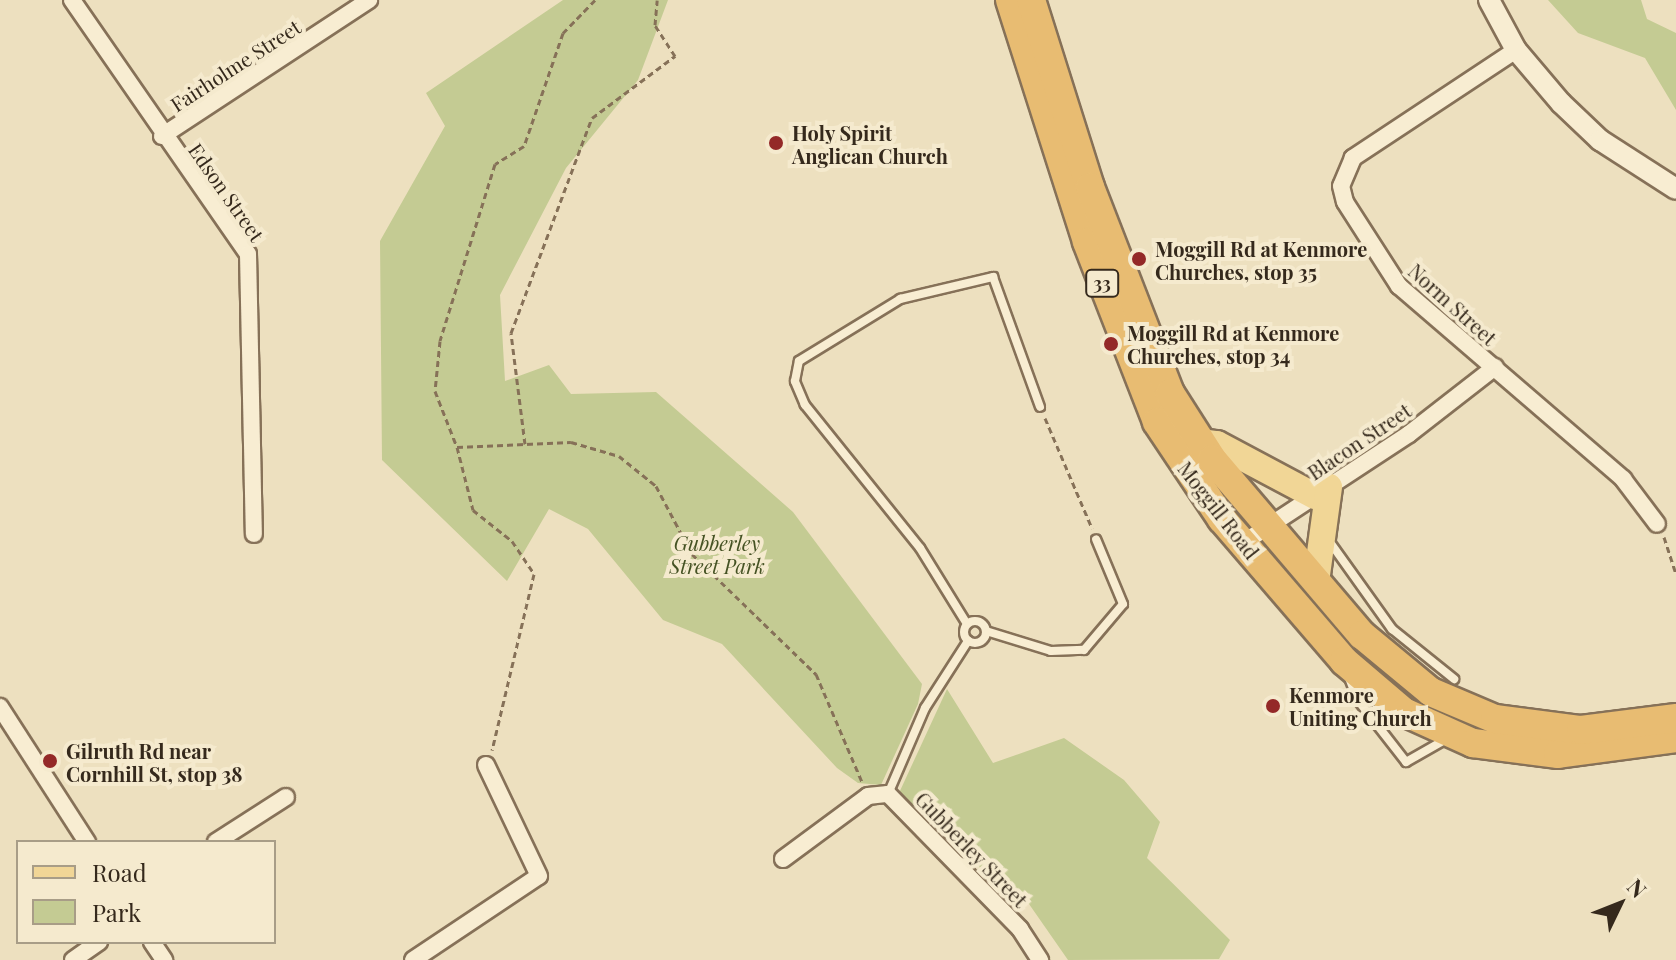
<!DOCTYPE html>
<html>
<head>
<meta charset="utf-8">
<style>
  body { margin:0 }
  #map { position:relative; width:1676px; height:960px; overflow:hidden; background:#ede0bf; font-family:"Playfair Display",serif }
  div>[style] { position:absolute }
  .green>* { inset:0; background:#c4cb93 }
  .path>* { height:3px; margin-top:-1.5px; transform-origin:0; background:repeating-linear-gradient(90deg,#867158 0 6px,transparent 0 10px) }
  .roads { filter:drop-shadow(2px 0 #867158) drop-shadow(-2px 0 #867158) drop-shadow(0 2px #867158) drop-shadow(0 -2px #867158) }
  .service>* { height:8px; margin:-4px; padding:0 4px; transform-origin:4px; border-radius:4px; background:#f8edd2 }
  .service>.ring { margin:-4px; padding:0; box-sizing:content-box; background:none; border:8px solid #f8edd2; border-radius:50% }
  .minor>* { height:16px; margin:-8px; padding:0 8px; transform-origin:8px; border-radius:8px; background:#f8edd2 }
  .tertiary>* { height:20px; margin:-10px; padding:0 10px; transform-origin:10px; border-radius:10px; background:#f8edd2 }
  .primary>* { height:26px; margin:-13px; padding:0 13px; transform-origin:13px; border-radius:13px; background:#f1d696 }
  .trunk>* { height:28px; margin:-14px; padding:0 14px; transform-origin:14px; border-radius:14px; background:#e8bc72 }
  .dots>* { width:22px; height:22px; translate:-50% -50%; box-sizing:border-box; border:4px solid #f5eace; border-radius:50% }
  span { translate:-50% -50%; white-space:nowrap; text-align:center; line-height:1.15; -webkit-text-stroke:8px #f5eace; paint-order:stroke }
  .shield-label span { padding:2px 6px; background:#f5eace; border:2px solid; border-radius:6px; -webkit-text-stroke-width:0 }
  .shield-label { font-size:18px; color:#35291c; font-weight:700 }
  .street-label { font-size:20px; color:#35291c }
  .poi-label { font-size:20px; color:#35291c; font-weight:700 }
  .left { translate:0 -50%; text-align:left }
  .park-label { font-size:20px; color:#455223; font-style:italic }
  .legend { position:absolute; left:16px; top:840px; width:260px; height:104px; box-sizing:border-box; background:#f5eace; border:2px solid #a89d87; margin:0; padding:10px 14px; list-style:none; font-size:24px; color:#35291c }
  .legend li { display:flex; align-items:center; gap:16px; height:40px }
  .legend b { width:40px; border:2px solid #a89d87 }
  .north { position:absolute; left:1580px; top:864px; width:80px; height:80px; -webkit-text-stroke:6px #f5eace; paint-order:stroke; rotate:47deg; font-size:22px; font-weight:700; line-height:32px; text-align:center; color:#35291c }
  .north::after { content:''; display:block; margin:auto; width:28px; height:36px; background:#35291c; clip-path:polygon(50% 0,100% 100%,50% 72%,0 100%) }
</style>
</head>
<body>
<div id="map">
  <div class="green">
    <div style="clip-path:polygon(563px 0,668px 0,638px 80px,566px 168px,500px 295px,505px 381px,549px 365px,571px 394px,656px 392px,793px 512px,922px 684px,918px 704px,881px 785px,858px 783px,837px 768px,722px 644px,663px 620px,588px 529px,549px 509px,507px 581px,382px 460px,380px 241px,445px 126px,426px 93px)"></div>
    <div style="clip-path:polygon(1548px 0,1641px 0,1647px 19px,1676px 33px,1676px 110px,1645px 58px,1578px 33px)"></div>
    <div style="clip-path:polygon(947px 689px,993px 763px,1064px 738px,1124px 780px,1160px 822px,1147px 858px,1230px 940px,1219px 959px,1068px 960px,1029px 904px,978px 866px,899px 793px)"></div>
  </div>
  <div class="path">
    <div style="left:595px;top:0;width:46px;rotate:134.1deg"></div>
    <div style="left:563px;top:33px;width:120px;rotate:109deg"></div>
    <div style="left:524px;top:146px;width:34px;rotate:148deg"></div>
    <div style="left:495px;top:164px;width:185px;rotate:107.3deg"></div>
    <div style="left:440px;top:341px;width:50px;rotate:95.7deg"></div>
    <div style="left:435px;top:391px;width:60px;rotate:68.6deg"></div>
    <div style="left:457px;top:447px;width:114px;rotate:-2.5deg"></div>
    <div style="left:571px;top:442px;width:50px;rotate:16.3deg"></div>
    <div style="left:619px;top:456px;width:48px;rotate:39deg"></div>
    <div style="left:656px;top:486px;width:77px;rotate:62.1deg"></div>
    <div style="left:692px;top:554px;width:173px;rotate:44.1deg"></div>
    <div style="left:816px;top:674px;width:117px;rotate:66.9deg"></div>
    <div style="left:1045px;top:418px;width:120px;rotate:66.9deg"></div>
    <div style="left:525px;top:444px;width:112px;rotate:-97.2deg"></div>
    <div style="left:511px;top:333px;width:230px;rotate:-69.4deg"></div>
    <div style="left:592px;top:118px;width:104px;rotate:-36.8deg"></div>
    <div style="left:675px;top:56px;width:37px;rotate:-123deg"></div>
    <div style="left:655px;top:25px;width:25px;rotate:-85deg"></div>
    <div style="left:457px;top:447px;width:65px;rotate:75.7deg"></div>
    <div style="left:473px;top:510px;width:50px;rotate:38.5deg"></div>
    <div style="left:512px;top:541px;width:40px;rotate:56deg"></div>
    <div style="left:534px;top:574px;width:181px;rotate:103.4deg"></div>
    <div style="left:1664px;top:537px;width:40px;rotate:72deg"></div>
  </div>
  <div class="roads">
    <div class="service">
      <div style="left:1327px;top:538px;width:112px;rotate:54.5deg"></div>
      <div style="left:1392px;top:629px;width:80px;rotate:38.9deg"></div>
      <div class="ring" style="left:964px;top:621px;width:14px;height:14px"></div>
      <div style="left:967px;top:624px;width:89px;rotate:-121.7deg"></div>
      <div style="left:920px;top:548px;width:184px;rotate:-128.8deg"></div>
      <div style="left:805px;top:405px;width:26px;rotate:-113deg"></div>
      <div style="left:795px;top:381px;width:20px;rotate:-79deg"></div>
      <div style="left:799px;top:361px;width:119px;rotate:-31.5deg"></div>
      <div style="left:900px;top:299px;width:96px;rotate:-13.3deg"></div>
      <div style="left:993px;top:277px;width:138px;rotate:70.1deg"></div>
      <div style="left:986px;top:631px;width:68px;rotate:17.1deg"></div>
      <div style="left:1051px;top:651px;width:33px;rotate:-2deg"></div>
      <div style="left:1084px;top:650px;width:60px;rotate:-49.7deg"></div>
      <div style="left:1123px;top:604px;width:70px;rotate:-112.6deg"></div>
      <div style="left:1348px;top:675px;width:26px;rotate:69deg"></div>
      <div style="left:1357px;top:699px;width:80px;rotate:52.1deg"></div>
      <div style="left:1406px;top:762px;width:48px;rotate:-29.7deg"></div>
      <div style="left:888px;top:794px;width:94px;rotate:-66.7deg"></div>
      <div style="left:925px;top:708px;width:80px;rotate:-57.3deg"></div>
    </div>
    <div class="minor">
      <div style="left:72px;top:0;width:309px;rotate:55.3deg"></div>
      <div style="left:248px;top:254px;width:280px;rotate:88.8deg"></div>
      <div style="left:1516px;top:50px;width:196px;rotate:146.5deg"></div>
      <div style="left:1353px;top:158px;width:30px;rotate:113deg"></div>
      <div style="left:1341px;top:186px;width:16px;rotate:76deg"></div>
      <div style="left:1345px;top:202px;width:100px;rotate:57.3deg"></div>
      <div style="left:1399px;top:286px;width:296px;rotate:40.7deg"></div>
      <div style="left:1623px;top:479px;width:56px;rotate:52.9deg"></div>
      <div style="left:162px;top:136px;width:248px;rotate:-33.3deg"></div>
      <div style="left:1243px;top:543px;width:199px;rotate:-33.3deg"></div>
      <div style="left:1409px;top:434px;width:109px;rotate:-37.9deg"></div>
      <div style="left:0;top:707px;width:161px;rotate:57.2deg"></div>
      <div style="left:216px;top:842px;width:83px;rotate:-32.7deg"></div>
      <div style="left:783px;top:859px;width:106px;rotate:-36.5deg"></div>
      <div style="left:868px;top:796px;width:20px;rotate:-6deg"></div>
      <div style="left:888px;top:794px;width:189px;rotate:45.6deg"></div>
      <div style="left:1020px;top:929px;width:37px;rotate:57deg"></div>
      <div style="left:152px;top:942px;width:22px;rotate:56deg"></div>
      <div style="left:73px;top:960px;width:32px;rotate:-35deg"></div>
      <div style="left:413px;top:960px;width:151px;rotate:-33.7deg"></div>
      <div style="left:539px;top:876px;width:123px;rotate:-115.5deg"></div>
    </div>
    <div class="tertiary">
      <div style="left:1489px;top:0;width:57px;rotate:61.6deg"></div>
      <div style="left:1516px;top:50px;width:70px;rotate:49.7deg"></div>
      <div style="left:1561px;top:103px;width:54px;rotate:43.5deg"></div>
      <div style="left:1600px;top:140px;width:90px;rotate:32.8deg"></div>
    </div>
    <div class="primary">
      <div style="left:1200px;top:442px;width:17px;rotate:7deg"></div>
      <div style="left:1217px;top:444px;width:111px;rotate:28deg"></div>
      <div style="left:1316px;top:582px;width:96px;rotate:-82.2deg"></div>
    </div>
    <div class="trunk">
      <div style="left:1010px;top:0;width:254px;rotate:72.3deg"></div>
      <div style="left:1087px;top:242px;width:193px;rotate:68.7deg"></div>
      <div style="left:1157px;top:422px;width:117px;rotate:56.2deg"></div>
      <div style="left:1222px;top:519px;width:187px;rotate:49.3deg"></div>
      <div style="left:1344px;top:661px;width:79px;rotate:40.4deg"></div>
      <div style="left:1404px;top:712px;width:76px;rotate:24.2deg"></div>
      <div style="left:1473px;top:743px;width:86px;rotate:7.4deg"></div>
      <div style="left:1558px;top:754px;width:119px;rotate:-7.7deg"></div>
      <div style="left:1031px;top:0;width:196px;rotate:72.5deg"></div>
      <div style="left:1090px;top:187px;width:221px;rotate:68.8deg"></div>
      <div style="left:1170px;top:393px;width:78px;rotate:57.5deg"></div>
      <div style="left:1212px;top:459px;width:231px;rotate:49.6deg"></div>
      <div style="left:1362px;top:635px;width:89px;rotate:39.6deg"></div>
      <div style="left:1431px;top:692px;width:69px;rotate:22.9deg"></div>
      <div style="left:1495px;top:719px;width:87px;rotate:7.3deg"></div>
      <div style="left:1581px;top:730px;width:96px;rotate:-7.2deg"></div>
    </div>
  </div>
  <div class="dots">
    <div style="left:776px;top:143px;background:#942928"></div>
    <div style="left:1139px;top:259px;background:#942928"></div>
    <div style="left:1111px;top:344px;background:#942928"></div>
    <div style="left:1273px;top:706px;background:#942928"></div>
    <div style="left:50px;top:761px;background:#942928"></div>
  </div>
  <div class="shield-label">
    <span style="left:1102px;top:283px">33</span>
  </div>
  <div class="street-label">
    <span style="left:235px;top:65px;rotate:-33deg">Fairholme Street</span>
    <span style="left:227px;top:192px;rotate:55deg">Edson Street</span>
    <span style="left:1453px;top:304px;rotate:42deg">Norm Street</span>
    <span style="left:1359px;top:441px;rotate:-34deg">Blacon Street</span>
    <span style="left:1219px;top:510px;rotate:52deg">Moggill Road</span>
    <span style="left:972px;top:849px;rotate:46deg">Gubberley Street</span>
  </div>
  <div class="poi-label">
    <span class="left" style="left:792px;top:144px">Holy Spirit<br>Anglican Church</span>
    <span class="left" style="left:1155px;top:260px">Moggill Rd at Kenmore<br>Churches, stop 35</span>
    <span class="left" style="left:1127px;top:344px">Moggill Rd at Kenmore<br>Churches, stop 34</span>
    <span class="left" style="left:1289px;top:706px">Kenmore<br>Uniting Church</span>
    <span class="left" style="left:66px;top:762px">Gilruth Rd near<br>Cornhill St, stop 38</span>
  </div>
  <div class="park-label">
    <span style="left:717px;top:554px">Gubberley<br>Street Park</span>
  </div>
  <ul class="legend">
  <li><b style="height:10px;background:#f1d696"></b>Road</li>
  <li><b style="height:22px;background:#c4cb93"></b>Park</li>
  </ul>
  <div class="north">N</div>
</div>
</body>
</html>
